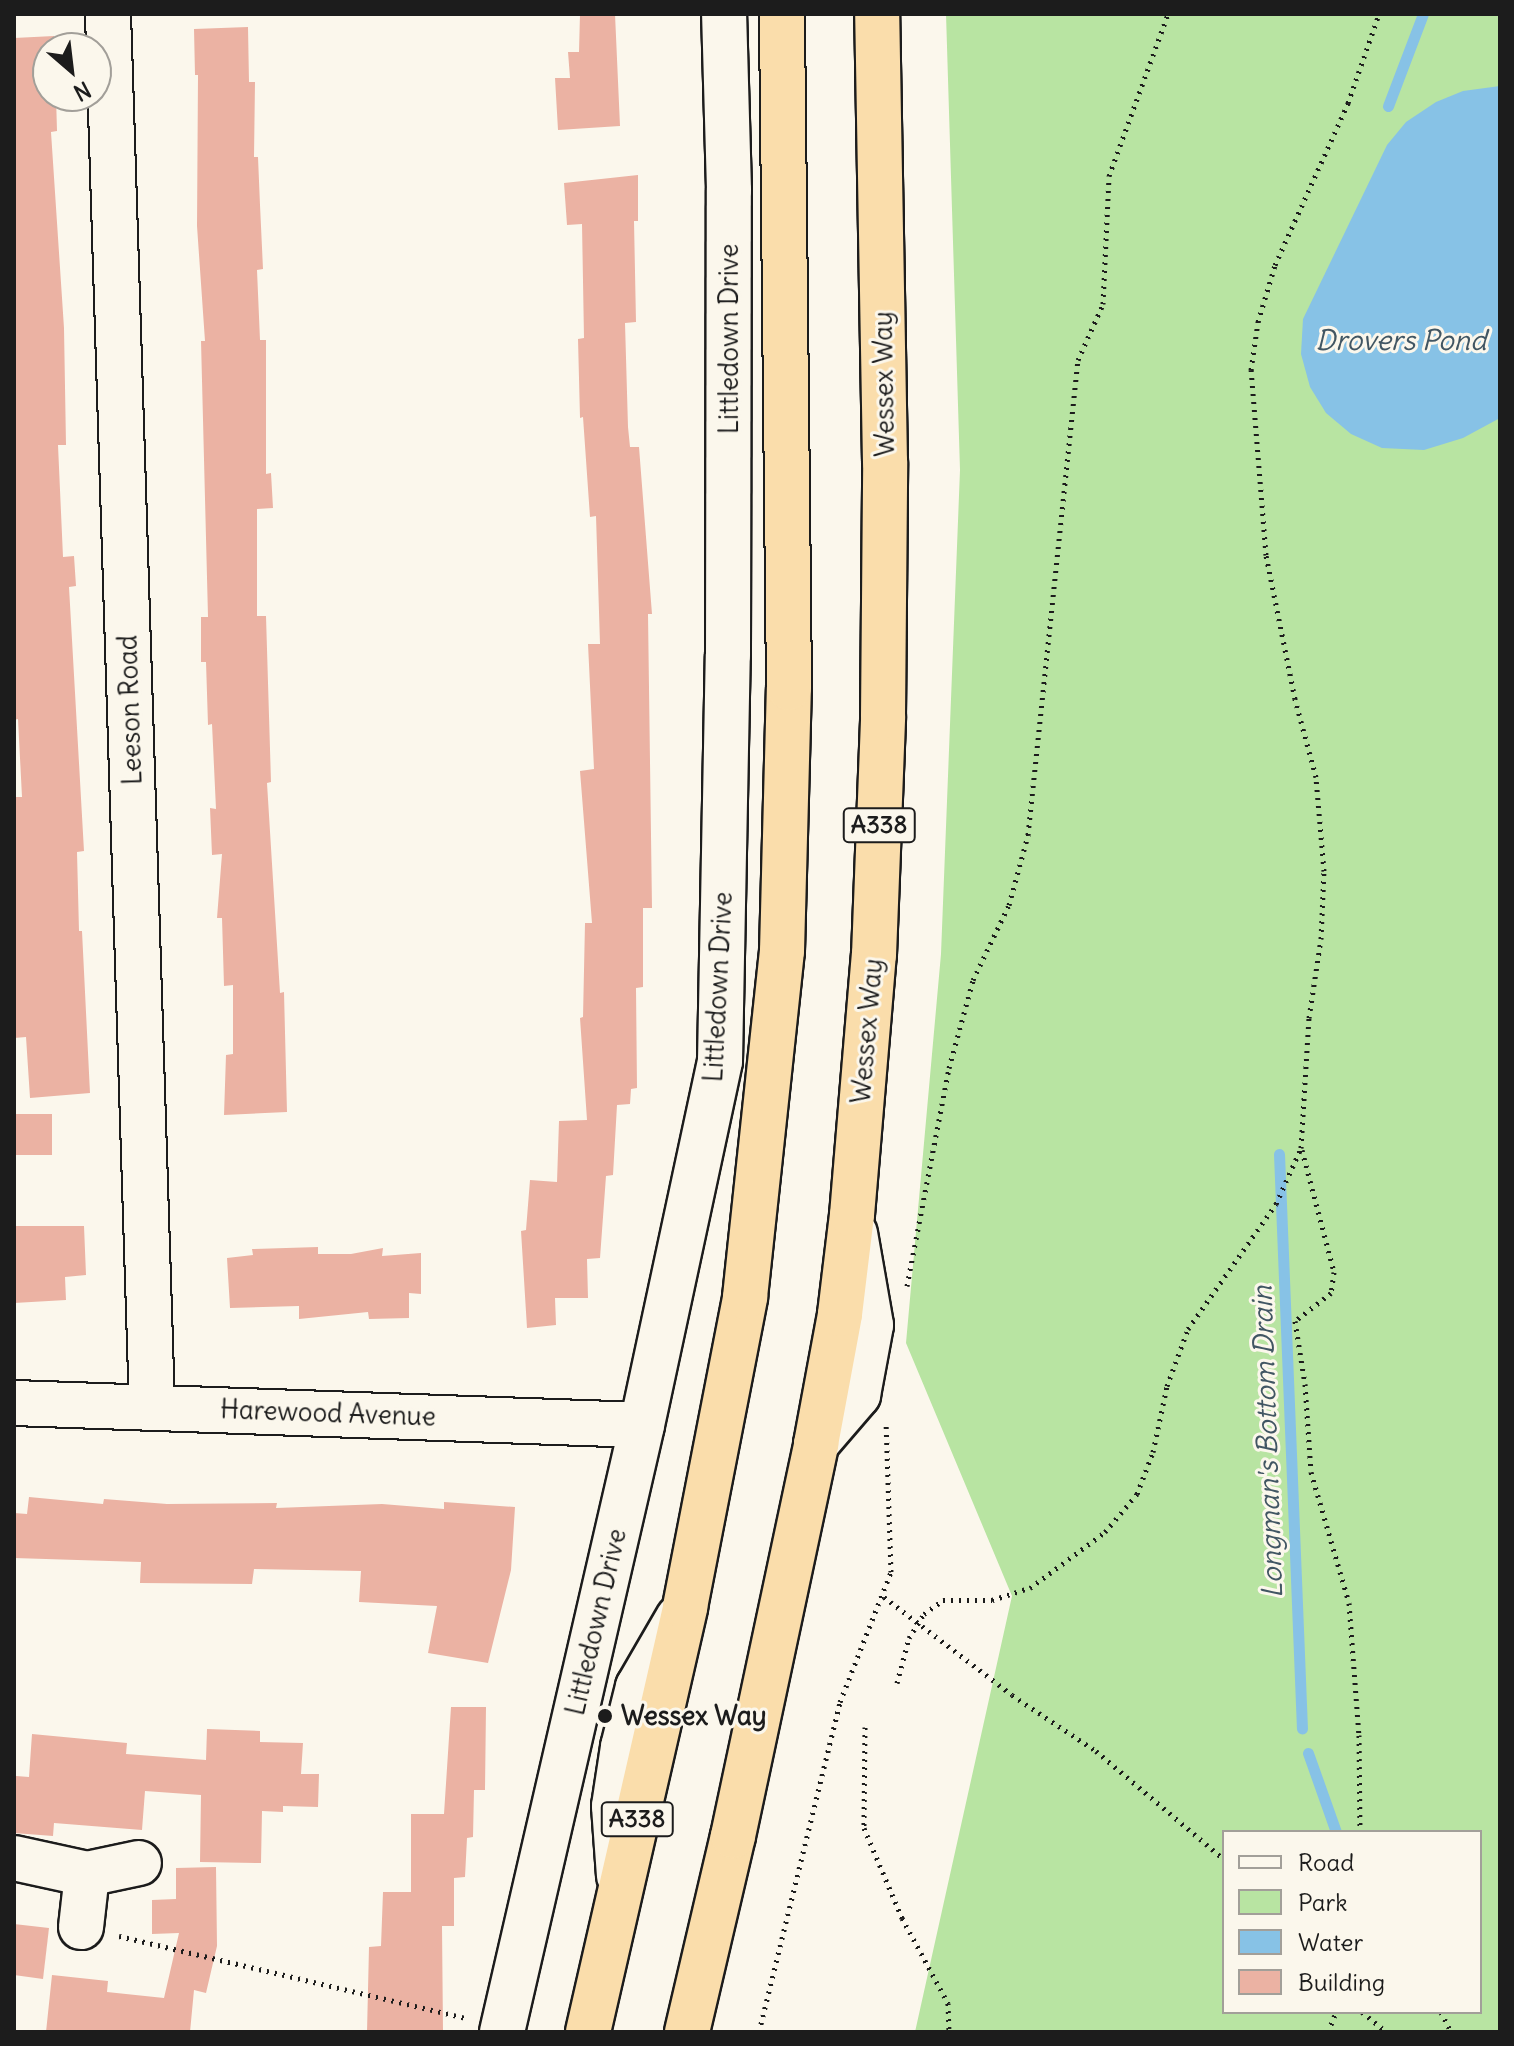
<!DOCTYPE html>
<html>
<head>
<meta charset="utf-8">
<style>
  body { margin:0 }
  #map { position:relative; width:1514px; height:2046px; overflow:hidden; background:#fbf7ec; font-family:Delius,sans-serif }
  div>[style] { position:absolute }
  .green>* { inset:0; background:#b8e4a2 }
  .water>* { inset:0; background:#87c2e6 }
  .stream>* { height:11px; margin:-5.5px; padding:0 5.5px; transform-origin:5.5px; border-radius:5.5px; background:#87c2e6 }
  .building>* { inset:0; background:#ebb2a3; transform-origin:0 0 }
  .path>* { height:5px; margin-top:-2.5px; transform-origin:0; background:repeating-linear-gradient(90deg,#1c1c1c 0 2px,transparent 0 8px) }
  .roads { filter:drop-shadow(2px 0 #1c1c1c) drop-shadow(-2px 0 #1c1c1c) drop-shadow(0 2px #1c1c1c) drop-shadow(0 -2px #1c1c1c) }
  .minor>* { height:44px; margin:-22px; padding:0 22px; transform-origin:22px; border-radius:22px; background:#fbf7ec }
  .highway>* { height:44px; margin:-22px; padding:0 22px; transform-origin:22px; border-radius:22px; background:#faddab }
  .dots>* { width:22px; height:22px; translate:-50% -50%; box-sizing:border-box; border:4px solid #fbf7ec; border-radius:50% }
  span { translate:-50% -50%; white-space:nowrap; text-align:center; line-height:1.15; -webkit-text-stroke:6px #fbf7ec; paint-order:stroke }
  .shield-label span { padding:2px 6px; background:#fbf7ec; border:2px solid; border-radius:6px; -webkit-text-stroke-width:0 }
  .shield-label { font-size:24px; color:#1c1c1c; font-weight:700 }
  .street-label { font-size:26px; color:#1c1c1c }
  .poi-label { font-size:26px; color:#1c1c1c; font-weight:700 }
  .left { translate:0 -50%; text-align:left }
  .water-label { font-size:28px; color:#415663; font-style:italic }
  .frame { position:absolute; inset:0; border:16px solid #1c1c1c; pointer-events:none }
  .legend { position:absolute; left:1222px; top:1830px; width:260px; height:184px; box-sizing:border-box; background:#fbf7ec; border:2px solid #a29f99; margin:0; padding:10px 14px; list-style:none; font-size:24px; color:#1c1c1c }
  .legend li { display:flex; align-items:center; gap:16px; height:40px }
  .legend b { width:40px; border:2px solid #a29f99 }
  .north { position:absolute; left:32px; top:32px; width:80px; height:80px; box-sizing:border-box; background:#fbf7ec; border:2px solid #a29f99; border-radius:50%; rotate:152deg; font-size:22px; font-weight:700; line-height:32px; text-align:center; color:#1c1c1c }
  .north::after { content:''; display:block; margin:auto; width:28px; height:36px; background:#1c1c1c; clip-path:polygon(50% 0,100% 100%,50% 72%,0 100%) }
</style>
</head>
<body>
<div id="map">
  <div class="green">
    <div style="clip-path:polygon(evenodd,946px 14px,1500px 14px,1500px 2032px,915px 2032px,1012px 1596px,906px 1343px,941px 954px,960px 470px,946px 14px,1224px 1832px,1480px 1832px,1480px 2012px,1224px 2012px,1224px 1832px)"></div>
  </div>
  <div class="water">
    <div style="clip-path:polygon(1500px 86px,1500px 418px,1463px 438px,1424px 450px,1382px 448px,1351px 434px,1326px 413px,1310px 387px,1301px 354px,1303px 319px,1387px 145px,1406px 122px,1436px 102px,1463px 91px)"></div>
  </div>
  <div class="stream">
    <div style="left:1388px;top:106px;width:98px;rotate:-69.2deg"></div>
    <div style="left:1279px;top:1154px;width:575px;rotate:87.71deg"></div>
    <div style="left:1308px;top:1753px;width:84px;rotate:70.5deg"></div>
  </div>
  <div class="building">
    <div style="clip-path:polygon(580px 14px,615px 14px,620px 126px,558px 130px,555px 78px,570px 78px,568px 52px,579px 52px)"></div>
    <div style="clip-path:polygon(248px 27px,249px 82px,255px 82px,254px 157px,258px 157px,260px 205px,263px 269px,257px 270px,260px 340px,266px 340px,266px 474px,271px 473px,273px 508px,257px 509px,257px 616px,266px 616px,271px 782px,267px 783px,280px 993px,284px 992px,287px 1112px,224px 1115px,226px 1055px,233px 1054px,233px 985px,224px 986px,222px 918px,217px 918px,222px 854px,212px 855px,210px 808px,216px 809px,212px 724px,208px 725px,206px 662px,201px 662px,201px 617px,208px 617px,201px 341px,205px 341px,197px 226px,198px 75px,195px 75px,194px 29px)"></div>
    <div style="clip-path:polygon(54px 36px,54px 48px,48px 48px,48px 96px,56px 96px,57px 131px,51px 132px,64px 328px,66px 445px,58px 445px,63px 557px,74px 556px,76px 586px,69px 587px,84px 851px,77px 852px,79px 931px,82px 931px,90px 1093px,30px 1098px,26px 1037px,14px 1038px,14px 797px,22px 797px,18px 719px,14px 720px,14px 38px)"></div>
    <div style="clip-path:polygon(638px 175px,638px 221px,634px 221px,636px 322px,625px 323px,628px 427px,630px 447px,639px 447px,652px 614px,648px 614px,652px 908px,643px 908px,643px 987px,636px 988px,637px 1088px,631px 1089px,630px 1104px,617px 1105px,613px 1175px,606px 1176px,600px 1258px,587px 1259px,588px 1298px,555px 1298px,556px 1325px,527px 1328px,521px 1231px,526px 1230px,530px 1180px,557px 1182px,559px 1121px,587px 1120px,580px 1018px,583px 1017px,585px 923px,592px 923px,580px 771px,594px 769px,588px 644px,600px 644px,596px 516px,590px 517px,583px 417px,580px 418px,578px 339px,584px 338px,582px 224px,567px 225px,564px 183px)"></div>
    <div style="left:14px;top:1114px;width:38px;height:41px"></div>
    <div style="clip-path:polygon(14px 1226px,84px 1226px,86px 1275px,65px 1277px,66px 1300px,14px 1303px)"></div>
    <div style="clip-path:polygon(318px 1247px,318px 1254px,351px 1254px,383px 1248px,382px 1256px,421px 1253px,421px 1294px,409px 1293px,409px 1318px,369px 1319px,368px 1312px,299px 1319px,299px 1306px,230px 1308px,227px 1258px,253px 1255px,252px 1249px)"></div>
    <div style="clip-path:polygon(29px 1497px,103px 1504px,104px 1499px,167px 1504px,277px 1503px,276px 1508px,382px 1504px,444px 1509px,444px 1502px,515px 1507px,511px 1570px,488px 1663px,428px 1653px,437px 1606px,359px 1602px,361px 1571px,254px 1569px,252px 1584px,140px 1583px,141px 1562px,14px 1558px,14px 1513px,27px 1514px)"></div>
    <div style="clip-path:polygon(451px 1707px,486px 1707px,485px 1790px,474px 1790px,473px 1837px,467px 1838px,465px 1877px,454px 1878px,454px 1926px,442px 1926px,443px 2032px,367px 2032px,369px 1947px,381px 1946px,383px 1892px,411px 1892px,411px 1814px,444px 1814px)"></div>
    <div style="clip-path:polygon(207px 1729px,260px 1731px,260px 1742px,303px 1743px,301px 1774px,319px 1774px,318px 1807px,283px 1806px,283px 1812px,262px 1811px,261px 1863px,200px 1862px,201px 1795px,145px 1791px,142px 1830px,54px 1823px,53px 1836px,14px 1833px,16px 1776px,29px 1777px,32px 1734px,127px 1743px,126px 1754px,206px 1760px)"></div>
    <div style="clip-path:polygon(216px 1867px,217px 1946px,206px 1993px,194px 1990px,190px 2032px,46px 2032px,52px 1975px,108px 1981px,107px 1992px,164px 1998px,179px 1933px,152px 1934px,152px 1900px,176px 1899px,176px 1868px)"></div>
    <div style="clip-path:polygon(14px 1924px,49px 1928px,43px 1979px,14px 1975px)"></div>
  </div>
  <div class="path">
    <div style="left:1302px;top:1150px;width:126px;rotate:75.3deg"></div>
    <div style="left:1334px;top:1272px;width:21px;rotate:98deg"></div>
    <div style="left:1331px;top:1293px;width:46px;rotate:142.1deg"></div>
    <div style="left:1295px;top:1321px;width:64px;rotate:81deg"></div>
    <div style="left:1305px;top:1384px;width:88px;rotate:86.1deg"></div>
    <div style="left:1311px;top:1472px;width:136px;rotate:73.8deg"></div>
    <div style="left:1349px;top:1603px;width:132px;rotate:85.7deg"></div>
    <div style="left:1359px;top:1735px;width:97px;rotate:89.4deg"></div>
    <div style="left:907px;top:1286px;width:222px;rotate:-79.1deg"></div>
    <div style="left:949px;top:1068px;width:91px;rotate:-74.7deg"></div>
    <div style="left:973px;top:980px;width:83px;rotate:-64.4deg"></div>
    <div style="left:1009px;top:905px;width:73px;rotate:-74.8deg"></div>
    <div style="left:1028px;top:835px;width:478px;rotate:-84deg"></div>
    <div style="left:1078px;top:360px;width:61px;rotate:-65.9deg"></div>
    <div style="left:1103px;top:304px;width:128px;rotate:-87.3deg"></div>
    <div style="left:1109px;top:176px;width:172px;rotate:-70deg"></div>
    <div style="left:884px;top:1597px;width:161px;rotate:37.4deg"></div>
    <div style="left:1012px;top:1695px;width:101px;rotate:33.7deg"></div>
    <div style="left:1096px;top:1751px;width:167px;rotate:40.2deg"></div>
    <div style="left:897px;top:1683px;width:47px;rotate:-75.1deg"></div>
    <div style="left:909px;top:1638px;width:28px;rotate:-58deg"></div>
    <div style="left:924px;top:1614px;width:24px;rotate:-36deg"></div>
    <div style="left:943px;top:1600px;width:49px"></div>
    <div style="left:992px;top:1600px;width:40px;rotate:-18deg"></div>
    <div style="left:1030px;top:1588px;width:94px;rotate:-36.7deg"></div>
    <div style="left:1105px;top:1532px;width:50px;rotate:-49.9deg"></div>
    <div style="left:1137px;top:1494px;width:45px;rotate:-69.1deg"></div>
    <div style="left:1153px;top:1452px;width:67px;rotate:-78deg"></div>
    <div style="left:1167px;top:1386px;width:61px;rotate:-69.8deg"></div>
    <div style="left:1188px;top:1329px;width:153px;rotate:-54.9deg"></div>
    <div style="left:1276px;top:1204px;width:61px;rotate:-65.9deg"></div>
    <div style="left:1301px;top:1148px;width:130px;rotate:-86.5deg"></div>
    <div style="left:1309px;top:1018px;width:80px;rotate:-81.4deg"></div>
    <div style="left:1321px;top:939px;width:68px;rotate:-87.5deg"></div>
    <div style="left:1324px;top:871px;width:94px;rotate:-94.9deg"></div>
    <div style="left:1316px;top:777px;width:81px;rotate:-105.1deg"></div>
    <div style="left:1295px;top:699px;width:147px;rotate:-101.4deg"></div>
    <div style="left:1266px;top:555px;width:186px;rotate:-94.6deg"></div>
    <div style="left:1251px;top:370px;width:49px;rotate:-81.7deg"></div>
    <div style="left:1258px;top:322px;width:59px;rotate:-73.4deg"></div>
    <div style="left:1275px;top:265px;width:178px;rotate:-65.7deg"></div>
    <div style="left:1348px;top:103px;width:94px;rotate:-70.8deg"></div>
    <div style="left:865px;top:1727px;width:101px;rotate:90.6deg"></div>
    <div style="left:864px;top:1828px;width:98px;rotate:67.1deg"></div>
    <div style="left:902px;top:1918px;width:97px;rotate:61.6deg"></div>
    <div style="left:948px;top:2003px;width:29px;rotate:88deg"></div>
    <div style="left:119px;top:1936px;width:358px;rotate:13.3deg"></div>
    <div style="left:1362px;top:2012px;width:32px;rotate:39deg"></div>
    <div style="left:1441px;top:2012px;width:22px;rotate:63deg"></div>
    <div style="left:759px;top:2032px;width:340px;rotate:-76.2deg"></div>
    <div style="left:840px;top:1702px;width:140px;rotate:-68.6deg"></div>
    <div style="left:891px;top:1572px;width:147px;rotate:-91.9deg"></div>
    <div style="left:1328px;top:2032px;width:22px;rotate:-68deg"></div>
  </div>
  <div class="roads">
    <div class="minor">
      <div style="left:108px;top:14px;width:1393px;rotate:88.19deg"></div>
      <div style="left:14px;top:1403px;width:628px;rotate:2.01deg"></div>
      <div style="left:816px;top:1444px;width:65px;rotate:-49.4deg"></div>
      <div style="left:858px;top:1395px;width:71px;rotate:-79.5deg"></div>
      <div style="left:871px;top:1325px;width:93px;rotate:-99.9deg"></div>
      <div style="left:14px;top:1858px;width:75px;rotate:12.4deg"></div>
      <div style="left:87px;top:1874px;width:53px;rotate:-11.9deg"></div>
      <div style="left:619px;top:1876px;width:70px;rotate:-94.1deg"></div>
      <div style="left:614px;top:1806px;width:60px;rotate:-81.3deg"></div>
      <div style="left:623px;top:1747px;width:62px;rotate:-76deg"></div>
      <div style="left:638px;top:1687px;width:80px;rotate:-59.9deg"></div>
      <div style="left:81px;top:1927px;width:53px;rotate:-83.5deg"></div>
      <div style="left:502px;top:2032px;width:623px;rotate:-77.01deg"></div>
      <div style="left:642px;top:1425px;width:372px;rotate:-77.9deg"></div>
      <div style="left:720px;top:1061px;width:406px;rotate:-88.9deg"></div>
      <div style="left:728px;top:655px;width:465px;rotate:-89.9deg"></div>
      <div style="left:729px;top:190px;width:176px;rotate:-91.6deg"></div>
    </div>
    <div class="highway">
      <div style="left:588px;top:2032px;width:436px;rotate:-77.1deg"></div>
      <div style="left:685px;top:1607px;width:316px;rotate:-79deg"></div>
      <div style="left:745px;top:1297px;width:348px;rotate:-83.9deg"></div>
      <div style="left:782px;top:951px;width:263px;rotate:-88.5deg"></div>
      <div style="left:789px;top:688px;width:674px;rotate:-90.6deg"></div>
      <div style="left:687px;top:2032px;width:201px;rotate:-76.8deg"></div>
      <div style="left:733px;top:1836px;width:401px;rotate:-78deg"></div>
      <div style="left:816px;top:1444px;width:132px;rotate:-79.5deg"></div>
      <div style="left:840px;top:1314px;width:100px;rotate:-83.1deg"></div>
      <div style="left:852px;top:1215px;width:261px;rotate:-85.2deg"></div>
      <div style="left:874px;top:955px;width:239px;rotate:-87.8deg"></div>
      <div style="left:883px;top:716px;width:254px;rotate:-89.5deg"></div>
      <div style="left:885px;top:462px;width:448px;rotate:-91deg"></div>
    </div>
  </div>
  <div class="dots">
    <div style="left:605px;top:1716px;background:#1c1c1c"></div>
  </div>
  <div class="shield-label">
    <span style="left:879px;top:825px">A338</span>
    <span style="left:637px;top:1819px">A338</span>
  </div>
  <div class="street-label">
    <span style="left:729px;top:339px;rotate:-90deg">Littledown Drive</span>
    <span style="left:884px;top:384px;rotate:-91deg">Wessex Way</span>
    <span style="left:130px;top:710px;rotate:-92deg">Leeson Road</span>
    <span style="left:718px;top:987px;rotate:-87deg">Littledown Drive</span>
    <span style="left:867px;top:1031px;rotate:-85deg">Wessex Way</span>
    <span style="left:328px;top:1413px;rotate:2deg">Harewood Avenue</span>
    <span style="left:596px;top:1622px;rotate:-77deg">Littledown Drive</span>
  </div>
  <div class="poi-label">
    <span class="left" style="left:621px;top:1716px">Wessex Way</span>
  </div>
  <div class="water-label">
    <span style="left:1401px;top:340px">Drovers Pond</span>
    <span style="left:1267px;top:1442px;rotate:-92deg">Longman's Bottom Drain</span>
  </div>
  <div class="frame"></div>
  <ul class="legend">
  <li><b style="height:10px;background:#fbf7ec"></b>Road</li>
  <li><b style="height:22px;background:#b8e4a2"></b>Park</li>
  <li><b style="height:22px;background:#87c2e6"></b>Water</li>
  <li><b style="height:22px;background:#ebb2a3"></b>Building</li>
  </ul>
  <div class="north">N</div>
</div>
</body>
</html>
